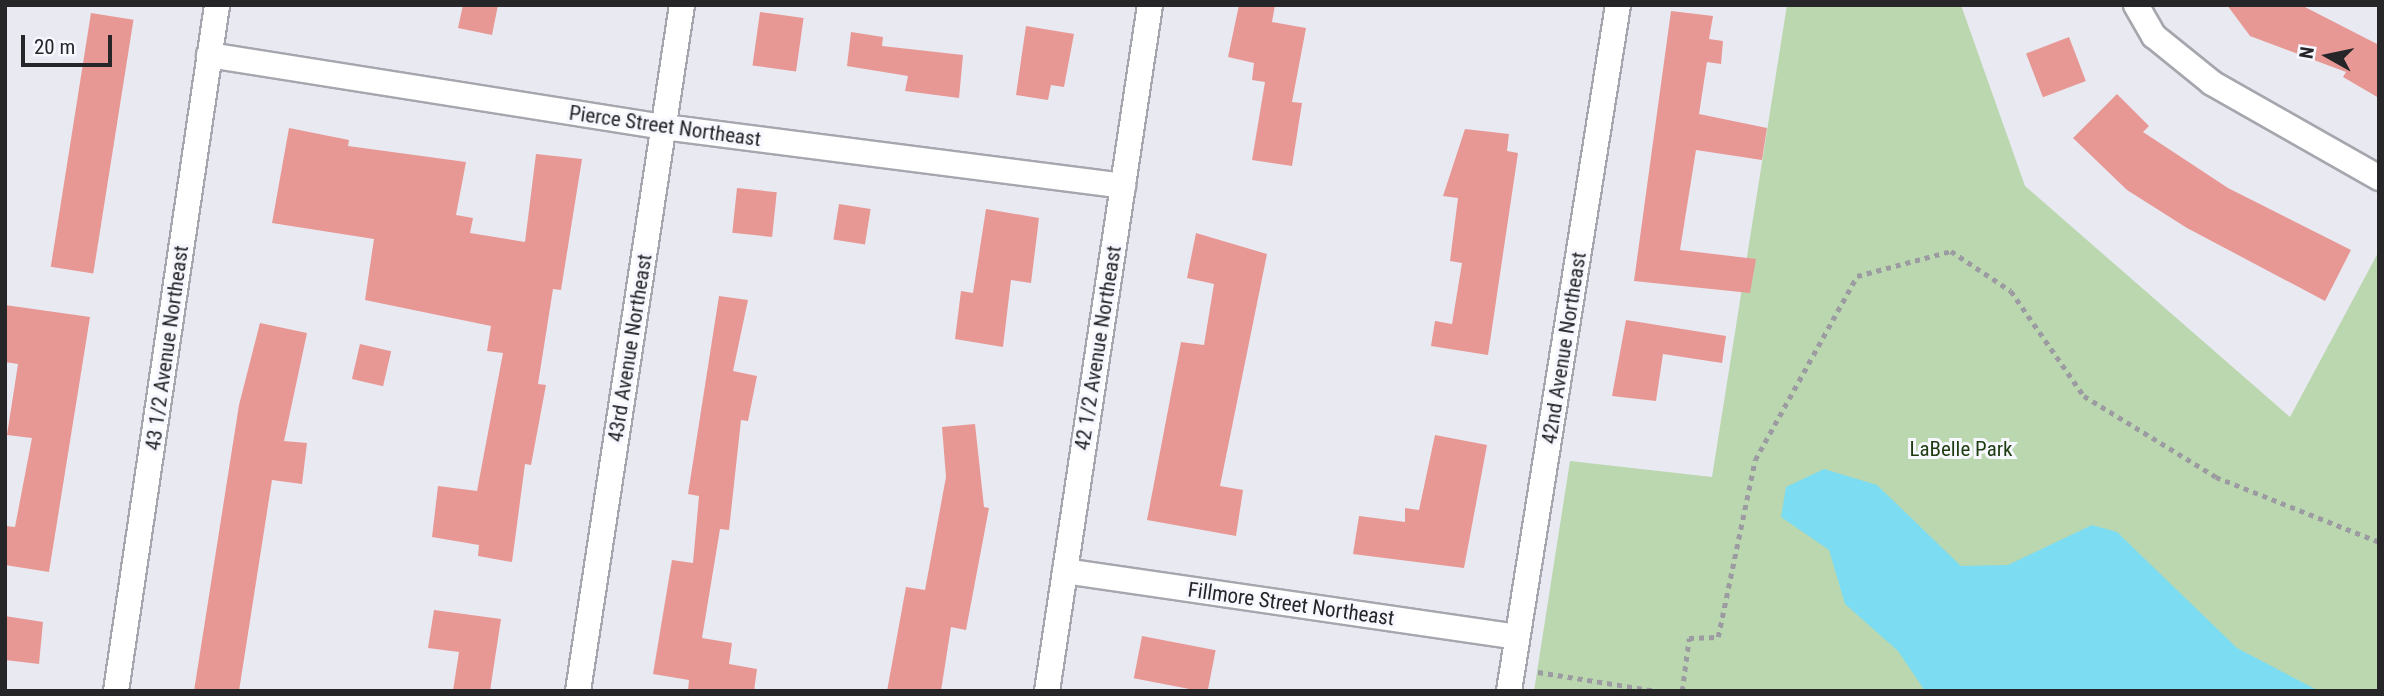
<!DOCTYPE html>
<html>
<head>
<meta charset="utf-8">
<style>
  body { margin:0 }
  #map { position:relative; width:2384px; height:696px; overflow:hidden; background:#e9e9f1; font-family:"Roboto Condensed",sans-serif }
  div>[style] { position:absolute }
  .green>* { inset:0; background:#bbd7af }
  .water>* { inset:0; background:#7bdcf2 }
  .building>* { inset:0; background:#e79895; transform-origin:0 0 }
  .path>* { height:4.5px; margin-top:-2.25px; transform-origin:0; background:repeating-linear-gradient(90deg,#9b9ba1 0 5px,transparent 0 10px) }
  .roads { filter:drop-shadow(2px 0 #a6a7ae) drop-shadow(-2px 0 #a6a7ae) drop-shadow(0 2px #a6a7ae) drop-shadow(0 -2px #a6a7ae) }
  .street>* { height:24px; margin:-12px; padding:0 12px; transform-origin:12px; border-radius:12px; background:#fff }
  span { translate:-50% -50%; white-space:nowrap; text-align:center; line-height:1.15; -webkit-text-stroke:6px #f6f7ff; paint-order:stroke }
  .street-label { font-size:21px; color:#262629 }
  .park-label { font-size:21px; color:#1f3b10 }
  .frame { position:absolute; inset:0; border:7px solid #262629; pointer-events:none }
  .north { position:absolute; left:2293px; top:21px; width:70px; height:70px; -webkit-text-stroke:5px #f6f7ff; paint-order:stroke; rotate:279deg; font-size:19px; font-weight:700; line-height:28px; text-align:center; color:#262629 }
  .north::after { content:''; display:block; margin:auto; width:24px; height:32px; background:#262629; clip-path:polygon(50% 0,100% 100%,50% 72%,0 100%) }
  .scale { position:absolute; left:21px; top:35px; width:91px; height:32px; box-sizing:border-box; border:4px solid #262629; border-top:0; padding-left:9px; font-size:21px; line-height:24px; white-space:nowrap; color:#262629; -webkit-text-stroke:5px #f6f7ff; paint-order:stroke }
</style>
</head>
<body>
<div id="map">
  <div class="green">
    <div style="clip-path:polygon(1787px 5px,1961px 5px,2025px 186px,2290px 417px,2379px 251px,2379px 691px,1534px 691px,1570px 461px,1712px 477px)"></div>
  </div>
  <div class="water">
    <div style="clip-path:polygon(1824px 469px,1877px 485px,1961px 566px,2008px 565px,2092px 525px,2117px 532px,2237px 648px,2319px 691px,1925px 691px,1898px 651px,1845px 604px,1829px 550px,1781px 517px,1786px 487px)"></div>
  </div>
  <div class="building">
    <div style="clip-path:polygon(463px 5px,498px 5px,492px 35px,458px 28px)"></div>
    <div style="clip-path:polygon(1239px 5px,1275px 5px,1272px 22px,1306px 28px,1292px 102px,1302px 103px,1292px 166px,1252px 160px,1265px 82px,1252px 80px,1254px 63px,1228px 57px)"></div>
    <div style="clip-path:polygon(2227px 5px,2301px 5px,2379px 45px,2379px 98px,2343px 77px,2346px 72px,2250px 36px)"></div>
    <div style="clip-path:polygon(1671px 11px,1713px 16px,1709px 39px,1723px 41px,1721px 64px,1707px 62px,1699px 114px,1767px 128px,1762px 160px,1696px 150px,1680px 250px,1756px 259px,1750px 293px,1634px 281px)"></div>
    <div style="left:760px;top:12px;width:44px;height:54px;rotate:8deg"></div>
    <div style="left:91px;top:13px;width:43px;height:257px;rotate:9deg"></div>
    <div style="clip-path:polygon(1026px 26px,1074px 34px,1064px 87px,1051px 85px,1048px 100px,1016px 95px)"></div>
    <div style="clip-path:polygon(851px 32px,883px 37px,882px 46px,963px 55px,959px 98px,905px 91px,908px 76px,847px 66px)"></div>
    <div style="left:2069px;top:37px;width:47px;height:46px;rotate:69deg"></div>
    <div style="clip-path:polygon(2117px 94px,2149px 126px,2143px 132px,2228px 188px,2351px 250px,2325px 301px,2187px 228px,2127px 190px,2073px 138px)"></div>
    <div style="clip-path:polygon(289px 128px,349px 140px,348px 146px,466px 162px,456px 215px,473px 218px,470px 233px,525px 242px,536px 154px,582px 159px,561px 290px,553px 289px,538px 384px,546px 385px,531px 465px,525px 464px,512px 562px,478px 556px,479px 545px,432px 537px,438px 486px,477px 491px,503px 353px,487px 351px,491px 326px,365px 300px,374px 239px,272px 223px)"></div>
    <div style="clip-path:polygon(1465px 129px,1509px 134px,1507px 151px,1518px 153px,1488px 355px,1431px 346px,1435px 321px,1452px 324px,1462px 263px,1450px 261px,1458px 198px,1443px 196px)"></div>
    <div style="left:737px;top:188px;width:40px;height:45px;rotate:6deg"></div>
    <div style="left:839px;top:204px;width:32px;height:36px;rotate:9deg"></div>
    <div style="clip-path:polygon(986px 209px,1039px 218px,1031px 283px,1011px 280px,1003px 347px,955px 339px,961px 291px,973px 293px)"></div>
    <div style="clip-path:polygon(1196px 233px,1267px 254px,1220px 486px,1243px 490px,1236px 536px,1147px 520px,1181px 342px,1204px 345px,1214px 284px,1187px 278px)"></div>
    <div style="clip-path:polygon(719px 296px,748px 300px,733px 371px,757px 376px,748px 421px,741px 420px,729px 530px,720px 529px,702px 638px,732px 643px,729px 664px,757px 669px,754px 691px,688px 691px,689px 680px,653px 674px,672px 560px,693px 563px,699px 496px,688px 494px)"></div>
    <div style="clip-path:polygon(5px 305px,90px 317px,49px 572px,5px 565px,5px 526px,15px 527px,32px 438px,7px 435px,18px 364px,5px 362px)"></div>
    <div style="clip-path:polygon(1626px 320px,1726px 336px,1722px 363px,1663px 354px,1656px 401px,1612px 396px)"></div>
    <div style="clip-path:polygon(260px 323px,307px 333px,284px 441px,307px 443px,302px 484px,272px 480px,239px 691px,194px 691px,239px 405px)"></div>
    <div style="left:360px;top:344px;width:32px;height:36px;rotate:13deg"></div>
    <div style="clip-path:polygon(975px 424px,984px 507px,989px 508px,966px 630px,951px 627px,941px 691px,887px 691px,906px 587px,925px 590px,946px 477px,942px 427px)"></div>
    <div style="clip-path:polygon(1435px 435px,1487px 445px,1464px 568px,1353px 554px,1359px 516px,1405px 522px,1405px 508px,1419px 510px)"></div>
    <div style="clip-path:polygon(434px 610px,501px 619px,490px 691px,453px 691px,459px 652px,428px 648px)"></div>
    <div style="clip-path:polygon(5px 616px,43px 622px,39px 664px,5px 660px)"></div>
    <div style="left:1142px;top:636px;width:75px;height:43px;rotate:11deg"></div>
  </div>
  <div class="path">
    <div style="left:1538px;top:672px;width:121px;rotate:9.1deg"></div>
    <div style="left:1682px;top:691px;width:53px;rotate:-82.5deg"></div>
    <div style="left:1689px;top:638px;width:29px;rotate:-2deg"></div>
    <div style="left:1718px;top:637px;width:181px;rotate:-78.2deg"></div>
    <div style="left:1755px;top:460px;width:210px;rotate:-61deg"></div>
    <div style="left:1857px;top:276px;width:97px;rotate:-14.9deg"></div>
    <div style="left:1951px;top:251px;width:72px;rotate:33.7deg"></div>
    <div style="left:2011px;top:291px;width:128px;rotate:55.2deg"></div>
    <div style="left:2084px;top:396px;width:155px;rotate:31.5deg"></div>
    <div style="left:2216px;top:477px;width:175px;rotate:21.7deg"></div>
  </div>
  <div class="roads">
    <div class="street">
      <div style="left:2136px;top:5px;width:36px;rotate:60deg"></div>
      <div style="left:2154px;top:36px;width:75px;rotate:39deg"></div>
      <div style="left:2212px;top:83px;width:192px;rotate:29.6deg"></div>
      <div style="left:209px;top:55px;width:461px;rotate:9deg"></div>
      <div style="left:664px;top:127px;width:463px;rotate:7.3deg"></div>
      <div style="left:1065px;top:571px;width:457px;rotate:8.3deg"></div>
      <div style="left:116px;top:691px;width:693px;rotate:-81.62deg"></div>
      <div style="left:578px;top:691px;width:694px;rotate:-81.38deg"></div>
      <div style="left:1047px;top:691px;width:694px;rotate:-81.46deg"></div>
      <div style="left:1509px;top:691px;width:695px;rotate:-80.97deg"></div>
    </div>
  </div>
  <div class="street-label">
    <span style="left:665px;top:126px;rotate:8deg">Pierce Street Northeast</span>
    <span style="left:167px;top:348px;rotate:-82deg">43 1/2 Avenue Northeast</span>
    <span style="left:630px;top:348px;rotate:-81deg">43rd Avenue Northeast</span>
    <span style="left:1098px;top:348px;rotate:-81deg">42 1/2 Avenue Northeast</span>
    <span style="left:1564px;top:348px;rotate:-81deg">42nd Avenue Northeast</span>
    <span style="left:1291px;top:604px;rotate:8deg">Fillmore Street Northeast</span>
  </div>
  <div class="park-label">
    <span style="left:1961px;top:449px">LaBelle Park</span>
  </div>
  <div class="frame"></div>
  <div class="north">N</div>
  <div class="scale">20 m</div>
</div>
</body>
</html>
